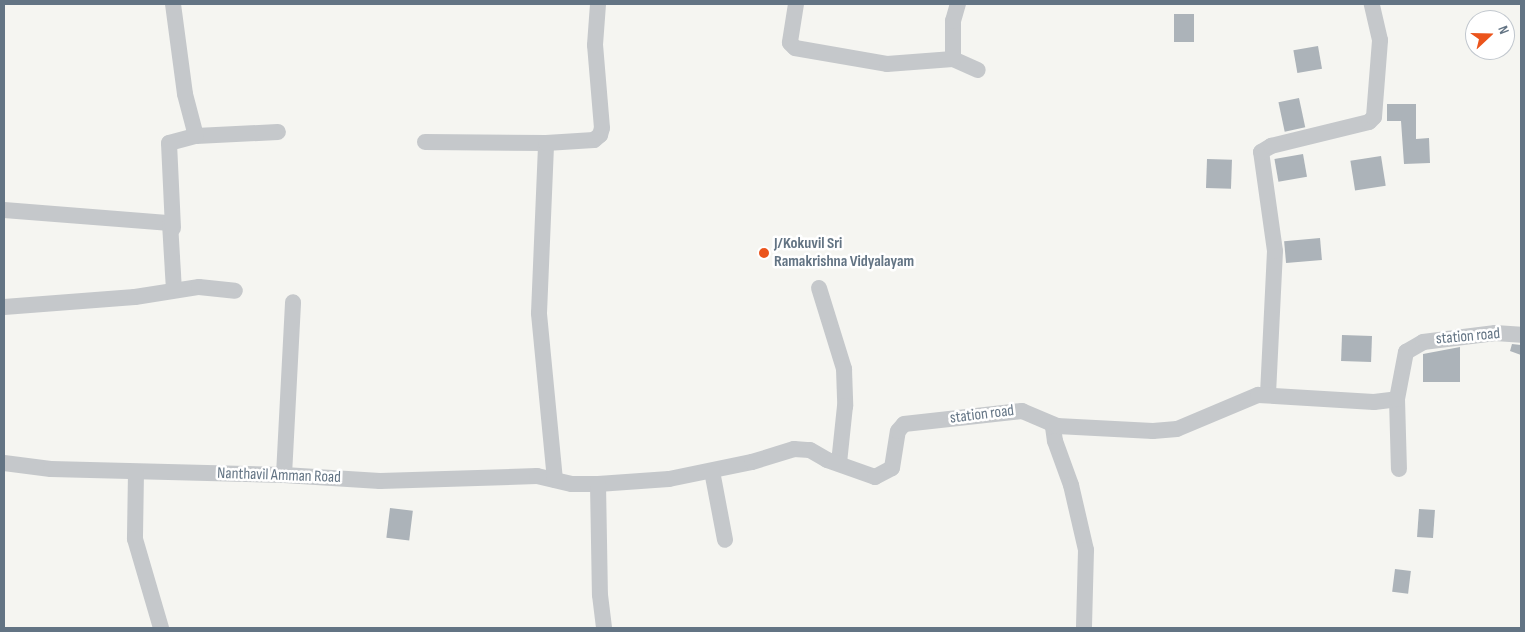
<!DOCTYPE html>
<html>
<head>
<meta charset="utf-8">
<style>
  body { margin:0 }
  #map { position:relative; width:1525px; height:632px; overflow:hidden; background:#f5f5f1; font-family:"Sofia Sans Condensed",sans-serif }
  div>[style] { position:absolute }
  .building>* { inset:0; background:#acb3b9; transform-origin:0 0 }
  .minor>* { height:16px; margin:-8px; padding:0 8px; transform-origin:8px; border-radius:8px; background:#c5c8cb }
  .dots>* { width:14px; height:14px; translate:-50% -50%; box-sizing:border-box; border:2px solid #fff; border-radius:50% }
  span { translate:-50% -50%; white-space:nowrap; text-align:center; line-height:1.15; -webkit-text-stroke:5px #fff; paint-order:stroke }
  .poi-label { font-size:16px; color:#637484; font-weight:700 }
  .left { translate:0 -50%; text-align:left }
  .street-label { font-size:16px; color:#637484 }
  .frame { position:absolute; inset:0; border:5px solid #637484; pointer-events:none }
  .north { position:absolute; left:1465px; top:10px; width:50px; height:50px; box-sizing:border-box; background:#fff; border:1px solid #c1c7ce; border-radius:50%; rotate:69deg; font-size:14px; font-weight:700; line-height:20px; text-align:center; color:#637484 }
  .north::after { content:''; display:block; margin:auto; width:18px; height:22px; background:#eb541c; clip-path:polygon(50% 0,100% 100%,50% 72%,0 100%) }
</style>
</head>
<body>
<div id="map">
  <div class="building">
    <div style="left:1174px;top:14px;width:20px;height:28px"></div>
    <div style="left:1318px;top:46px;width:23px;height:25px;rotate:80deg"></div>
    <div style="left:1299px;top:98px;width:30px;height:21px;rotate:78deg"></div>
    <div style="clip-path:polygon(1387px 104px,1416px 104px,1416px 139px,1429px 138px,1430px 163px,1404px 164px,1401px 121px,1387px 121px)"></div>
    <div style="left:1303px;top:154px;width:23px;height:29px;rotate:80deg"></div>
    <div style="left:1381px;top:156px;width:30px;height:31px;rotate:81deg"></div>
    <div style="left:1207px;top:159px;width:25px;height:29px;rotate:2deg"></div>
    <div style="left:1320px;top:238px;width:22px;height:36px;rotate:85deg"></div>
    <div style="left:1342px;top:335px;width:30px;height:26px;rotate:2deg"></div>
    <div style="clip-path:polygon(1512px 344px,1521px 345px,1521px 355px,1510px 351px)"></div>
    <div style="clip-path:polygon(1460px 347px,1460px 382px,1423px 382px,1423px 354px)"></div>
    <div style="left:390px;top:508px;width:23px;height:30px;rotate:7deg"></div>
    <div style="left:1419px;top:509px;width:16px;height:28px;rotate:4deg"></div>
    <div style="left:1395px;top:569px;width:16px;height:23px;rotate:7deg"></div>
  </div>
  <div class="minor">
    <div style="left:796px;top:4px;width:39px;rotate:99deg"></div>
    <div style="left:790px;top:43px;width:7px;rotate:45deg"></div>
    <div style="left:795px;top:48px;width:93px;rotate:9.9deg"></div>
    <div style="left:887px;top:64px;width:66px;rotate:-4.3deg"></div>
    <div style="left:953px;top:59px;width:27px;rotate:24deg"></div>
    <div style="left:953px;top:59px;width:38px;rotate:-90deg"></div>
    <div style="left:953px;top:21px;width:18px;rotate:-74deg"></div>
    <div style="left:196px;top:136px;width:82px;rotate:-2.8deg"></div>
    <div style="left:425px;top:142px;width:121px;rotate:0.5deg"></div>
    <div style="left:4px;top:210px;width:167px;rotate:4.5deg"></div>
    <div style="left:170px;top:223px;width:67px;rotate:86.6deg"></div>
    <div style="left:173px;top:228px;width:85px;rotate:-92.7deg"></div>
    <div style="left:169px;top:143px;width:28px;rotate:-15deg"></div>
    <div style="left:196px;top:136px;width:43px;rotate:-104.7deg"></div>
    <div style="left:185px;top:94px;width:91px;rotate:-97.6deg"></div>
    <div style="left:819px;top:288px;width:85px;rotate:72.8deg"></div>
    <div style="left:844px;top:369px;width:37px;rotate:88deg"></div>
    <div style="left:845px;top:406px;width:57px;rotate:96deg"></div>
    <div style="left:4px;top:307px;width:131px;rotate:-4.4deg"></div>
    <div style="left:135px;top:297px;width:65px;rotate:-8.9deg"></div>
    <div style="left:199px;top:287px;width:36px;rotate:6deg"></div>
    <div style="left:1268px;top:394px;width:143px;rotate:-87.2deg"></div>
    <div style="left:1275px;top:251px;width:100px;rotate:-98deg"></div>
    <div style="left:1261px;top:152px;width:12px;rotate:-31deg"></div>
    <div style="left:1271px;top:146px;width:101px;rotate:-13.8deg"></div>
    <div style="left:1369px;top:122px;width:7px;rotate:-45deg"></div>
    <div style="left:1374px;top:117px;width:77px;rotate:-85.5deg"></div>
    <div style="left:1380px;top:40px;width:37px;rotate:-103deg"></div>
    <div style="left:1397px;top:399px;width:70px;rotate:88.4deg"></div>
    <div style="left:1057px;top:426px;width:4px;rotate:166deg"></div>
    <div style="left:1053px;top:427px;width:14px;rotate:82deg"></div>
    <div style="left:1055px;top:441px;width:47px;rotate:70deg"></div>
    <div style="left:1071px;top:485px;width:67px;rotate:77deg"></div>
    <div style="left:1086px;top:550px;width:78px;rotate:91.5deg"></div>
    <div style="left:4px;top:463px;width:47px;rotate:7.3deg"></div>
    <div style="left:51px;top:469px;width:233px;rotate:1.5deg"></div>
    <div style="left:284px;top:475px;width:96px;rotate:3.6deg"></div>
    <div style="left:380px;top:481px;width:157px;rotate:-1.8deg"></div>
    <div style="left:537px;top:476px;width:36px;rotate:13deg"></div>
    <div style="left:572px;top:484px;width:26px"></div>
    <div style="left:598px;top:484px;width:71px;rotate:-4deg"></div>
    <div style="left:669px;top:479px;width:85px;rotate:-11.6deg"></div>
    <div style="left:752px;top:462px;width:44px;rotate:-17.2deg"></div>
    <div style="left:794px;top:449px;width:16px;rotate:4deg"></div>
    <div style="left:810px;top:450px;width:20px;rotate:30deg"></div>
    <div style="left:827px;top:460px;width:51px;rotate:19.5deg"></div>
    <div style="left:875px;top:477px;width:19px;rotate:-28deg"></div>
    <div style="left:892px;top:468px;width:37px;rotate:-81deg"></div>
    <div style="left:898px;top:431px;width:9px;rotate:-49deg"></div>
    <div style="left:904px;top:424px;width:119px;rotate:-6.3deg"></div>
    <div style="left:1022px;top:411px;width:38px;rotate:23deg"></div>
    <div style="left:1057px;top:426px;width:96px;rotate:3deg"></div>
    <div style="left:1153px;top:431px;width:24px;rotate:-5deg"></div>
    <div style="left:1177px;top:429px;width:88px;rotate:-22.8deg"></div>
    <div style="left:1258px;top:395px;width:116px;rotate:3.5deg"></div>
    <div style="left:1374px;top:402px;width:23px;rotate:-7deg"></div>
    <div style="left:1397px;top:399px;width:48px;rotate:-79.2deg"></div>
    <div style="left:1406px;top:352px;width:20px;rotate:-30deg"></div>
    <div style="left:1423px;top:342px;width:73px;rotate:-7.1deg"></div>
    <div style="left:1495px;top:333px;width:26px;rotate:4deg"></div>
    <div style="left:712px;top:471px;width:70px;rotate:79.3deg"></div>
    <div style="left:136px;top:472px;width:67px;rotate:90.9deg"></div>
    <div style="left:135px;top:539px;width:93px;rotate:73.7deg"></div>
    <div style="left:284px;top:475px;width:173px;rotate:-87deg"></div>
    <div style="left:555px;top:480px;width:168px;rotate:-95.5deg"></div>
    <div style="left:539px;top:313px;width:170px;rotate:-87.6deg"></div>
    <div style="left:546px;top:143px;width:48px;rotate:-3.6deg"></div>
    <div style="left:594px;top:140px;width:8px;rotate:-40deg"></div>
    <div style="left:600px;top:135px;width:7px;rotate:-74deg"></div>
    <div style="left:602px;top:128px;width:83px;rotate:-94.8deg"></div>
    <div style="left:595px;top:45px;width:41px;rotate:-85.8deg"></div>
    <div style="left:598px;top:484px;width:111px;rotate:89deg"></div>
    <div style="left:600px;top:595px;width:33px;rotate:83deg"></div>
  </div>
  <div class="dots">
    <div style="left:764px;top:253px;background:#eb541c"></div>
  </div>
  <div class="poi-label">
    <span class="left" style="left:774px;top:253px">J/Kokuvil Sri<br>Ramakrishna Vidyalayam</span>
  </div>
  <div class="street-label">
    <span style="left:1468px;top:337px;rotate:-5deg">station road</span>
    <span style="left:982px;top:415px;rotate:-7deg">station road</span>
    <span style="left:279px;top:476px;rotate:2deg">Nanthavil Amman Road</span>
  </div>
  <div class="frame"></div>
  <div class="north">N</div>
</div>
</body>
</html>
